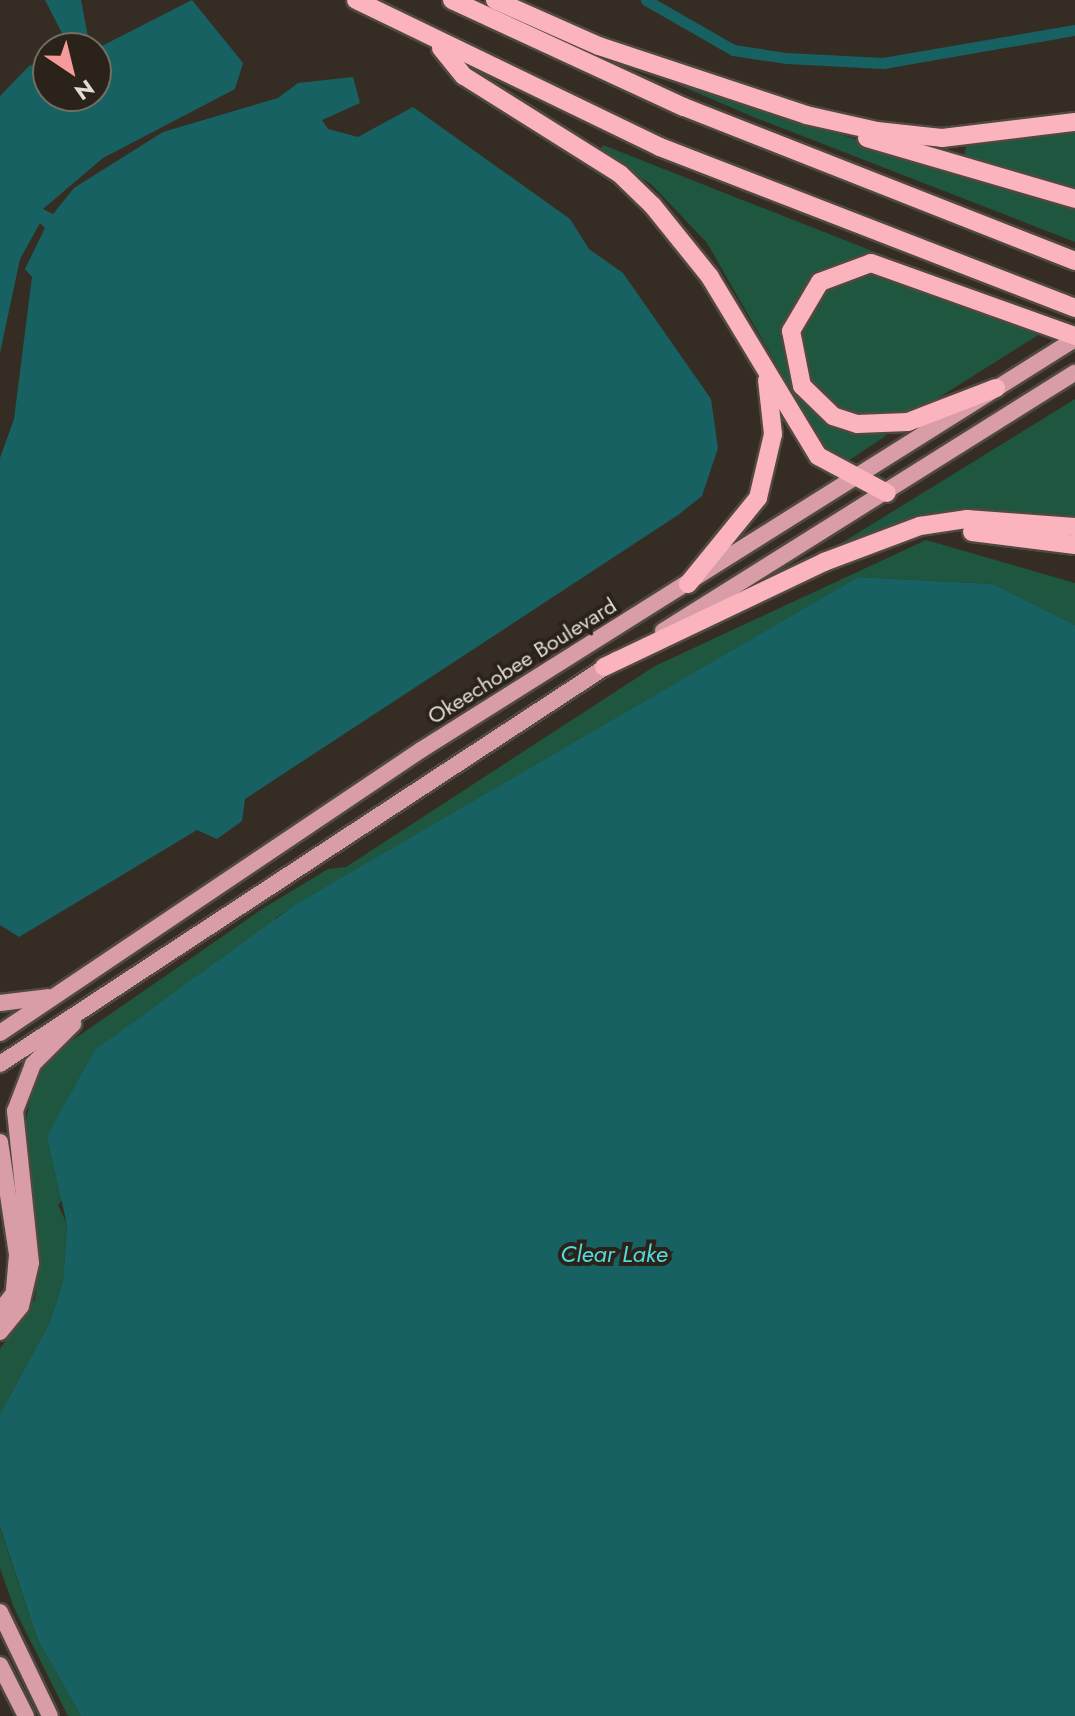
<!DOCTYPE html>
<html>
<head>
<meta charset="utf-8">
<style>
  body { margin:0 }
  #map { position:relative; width:1075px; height:1716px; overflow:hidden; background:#352d23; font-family:Jost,sans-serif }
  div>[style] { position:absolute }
  .green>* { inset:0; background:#1e563f }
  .water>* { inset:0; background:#186162 }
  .canal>* { height:11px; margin:-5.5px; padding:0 5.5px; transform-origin:5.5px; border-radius:5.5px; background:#186162 }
  .roads { filter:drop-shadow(2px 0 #50493f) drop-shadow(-2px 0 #50493f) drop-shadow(0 2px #50493f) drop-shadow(0 -2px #50493f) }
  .major>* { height:16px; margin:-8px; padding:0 8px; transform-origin:8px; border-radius:8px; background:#d99da7 }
  .highway>* { height:18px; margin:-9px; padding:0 9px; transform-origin:9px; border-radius:9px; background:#fbb3be }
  span { translate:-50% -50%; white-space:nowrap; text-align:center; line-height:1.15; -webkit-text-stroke:8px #2b2319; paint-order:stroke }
  .street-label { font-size:22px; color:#e0dbd4 }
  .water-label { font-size:24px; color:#53dadd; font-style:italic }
  .north { position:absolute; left:32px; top:32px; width:80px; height:80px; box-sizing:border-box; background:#2b2319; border:2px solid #736d64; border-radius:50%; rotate:145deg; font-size:22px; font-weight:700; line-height:32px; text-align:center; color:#e0dbd4 }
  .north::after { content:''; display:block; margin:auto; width:28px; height:36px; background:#f59b9c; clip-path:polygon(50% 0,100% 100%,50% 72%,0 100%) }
</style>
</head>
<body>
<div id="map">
  <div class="green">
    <div style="clip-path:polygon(674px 83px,1075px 207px,1075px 242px,756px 118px)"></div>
    <div style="clip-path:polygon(1075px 130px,1075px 193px,963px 160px,967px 144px)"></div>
    <div style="clip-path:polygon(603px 145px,890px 258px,859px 259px,828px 271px,786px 351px,806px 400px,887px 435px,842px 465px,828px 454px,707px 243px,652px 185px,600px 151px)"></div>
    <div style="clip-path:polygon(870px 270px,1043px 332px,919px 410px,874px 422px,853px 418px,813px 393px,797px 332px,819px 291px)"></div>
    <div style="clip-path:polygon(1075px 399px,1075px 520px,1009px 515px,827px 552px)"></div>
    <div style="clip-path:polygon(926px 540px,1075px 583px,1075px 625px,993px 584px,858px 577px,277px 917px,58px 1205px,67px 1224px,63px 1282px,49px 1324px,0 1414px,0 1349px,35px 1299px,39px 1256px,24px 1129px,34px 1082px,51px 1055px,262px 909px,328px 869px,346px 867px,655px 666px)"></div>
    <div style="clip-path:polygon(0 1528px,38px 1640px,81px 1716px,68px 1716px,14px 1608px,0 1568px)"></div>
  </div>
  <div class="water">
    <div style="clip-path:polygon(45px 0,81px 0,88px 37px,67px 43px)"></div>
    <div style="clip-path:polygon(192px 0,243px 63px,235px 89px,103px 158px,43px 209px,53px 214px,74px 188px,163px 132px,278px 98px,298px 83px,353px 77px,360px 103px,322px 120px,328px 129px,358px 137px,413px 107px,570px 219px,589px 249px,623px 273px,711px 399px,718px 448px,702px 496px,678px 515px,245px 799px,242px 821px,217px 839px,197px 830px,19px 937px,0 925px,0 458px,14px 419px,32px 277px,25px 269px,45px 228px,40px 223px,20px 259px,0 353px,0 96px,29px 66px,48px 61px,48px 96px,96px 96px,96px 49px)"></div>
    <div style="clip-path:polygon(858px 577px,993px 584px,1075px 625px,1075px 1716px,81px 1716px,38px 1640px,0 1527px,0 1414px,49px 1324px,63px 1282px,67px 1225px,47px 1136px,95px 1050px,295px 905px)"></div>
  </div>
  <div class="canal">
    <div style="left:646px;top:0;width:100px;rotate:29.9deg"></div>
    <div style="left:733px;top:50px;width:54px;rotate:8.6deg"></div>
    <div style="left:786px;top:58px;width:97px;rotate:3deg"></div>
    <div style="left:883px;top:63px;width:195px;rotate:-9.8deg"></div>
  </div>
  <div class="roads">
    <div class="major">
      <div style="left:663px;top:631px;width:486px;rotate:-32.1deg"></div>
      <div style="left:0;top:1003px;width:48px;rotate:-7.1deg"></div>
      <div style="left:0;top:1033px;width:507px;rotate:-33.91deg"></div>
      <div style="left:421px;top:750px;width:772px;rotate:-32.15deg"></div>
      <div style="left:0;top:1064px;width:737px;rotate:-33.26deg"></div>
      <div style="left:0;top:1142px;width:114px;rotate:81.4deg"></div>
      <div style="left:17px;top:1255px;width:38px;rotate:95deg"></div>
      <div style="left:14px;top:1293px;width:23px;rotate:128deg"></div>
      <div style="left:0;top:1332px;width:33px;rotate:-51deg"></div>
      <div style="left:21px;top:1306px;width:44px;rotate:-76.9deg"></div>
      <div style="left:31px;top:1263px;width:153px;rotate:-96deg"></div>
      <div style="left:15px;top:1111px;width:50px;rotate:-69deg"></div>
      <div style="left:33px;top:1064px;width:57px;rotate:-45deg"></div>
      <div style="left:0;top:1612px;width:115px;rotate:64.3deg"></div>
      <div style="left:0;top:1665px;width:57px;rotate:63deg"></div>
    </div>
    <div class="highway">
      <div style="left:356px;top:0;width:338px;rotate:25.8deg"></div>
      <div style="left:660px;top:147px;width:445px;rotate:21.2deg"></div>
      <div style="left:452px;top:0;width:255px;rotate:24.8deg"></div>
      <div style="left:684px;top:107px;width:420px;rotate:21.5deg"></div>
      <div style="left:495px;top:0;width:114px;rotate:23.9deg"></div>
      <div style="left:599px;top:46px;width:218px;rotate:18.4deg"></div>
      <div style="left:806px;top:115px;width:73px;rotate:12.7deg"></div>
      <div style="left:877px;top:131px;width:65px;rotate:6.1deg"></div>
      <div style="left:942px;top:138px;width:134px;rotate:-6.9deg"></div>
      <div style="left:441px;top:48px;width:36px;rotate:51deg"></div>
      <div style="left:464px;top:76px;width:184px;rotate:32.1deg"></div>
      <div style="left:620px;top:174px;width:46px;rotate:44.1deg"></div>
      <div style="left:653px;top:206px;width:91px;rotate:51.2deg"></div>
      <div style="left:710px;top:277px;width:209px;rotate:58.9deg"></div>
      <div style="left:818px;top:456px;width:78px;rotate:28.2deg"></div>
      <div style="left:867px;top:138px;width:217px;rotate:16.3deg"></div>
      <div style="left:996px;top:388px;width:94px;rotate:158.9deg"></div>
      <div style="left:908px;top:422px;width:51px;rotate:177.8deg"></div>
      <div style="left:857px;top:424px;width:25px;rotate:-162deg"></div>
      <div style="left:833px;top:416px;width:43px;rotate:-135.9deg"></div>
      <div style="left:802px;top:386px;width:56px;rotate:-101.3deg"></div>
      <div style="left:791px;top:331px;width:57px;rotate:-59.4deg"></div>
      <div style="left:820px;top:282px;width:54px;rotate:-20.4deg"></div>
      <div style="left:871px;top:263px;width:217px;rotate:19.7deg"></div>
      <div style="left:972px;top:532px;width:104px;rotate:7.2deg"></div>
      <div style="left:688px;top:584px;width:111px;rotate:-50.9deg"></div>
      <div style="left:758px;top:498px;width:66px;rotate:-76.8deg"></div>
      <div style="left:773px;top:434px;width:54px;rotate:-96.3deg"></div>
      <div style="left:604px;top:667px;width:244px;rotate:-25.5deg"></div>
      <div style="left:824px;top:562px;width:103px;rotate:-20.6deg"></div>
      <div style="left:920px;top:526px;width:48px;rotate:-8.5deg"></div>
      <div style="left:967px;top:519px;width:108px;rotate:4.2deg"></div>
    </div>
  </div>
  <div class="street-label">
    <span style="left:522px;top:661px;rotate:-32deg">Okeechobee Boulevard</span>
  </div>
  <div class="water-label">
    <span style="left:614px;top:1254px">Clear Lake</span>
  </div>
  <div class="north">N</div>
</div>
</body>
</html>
